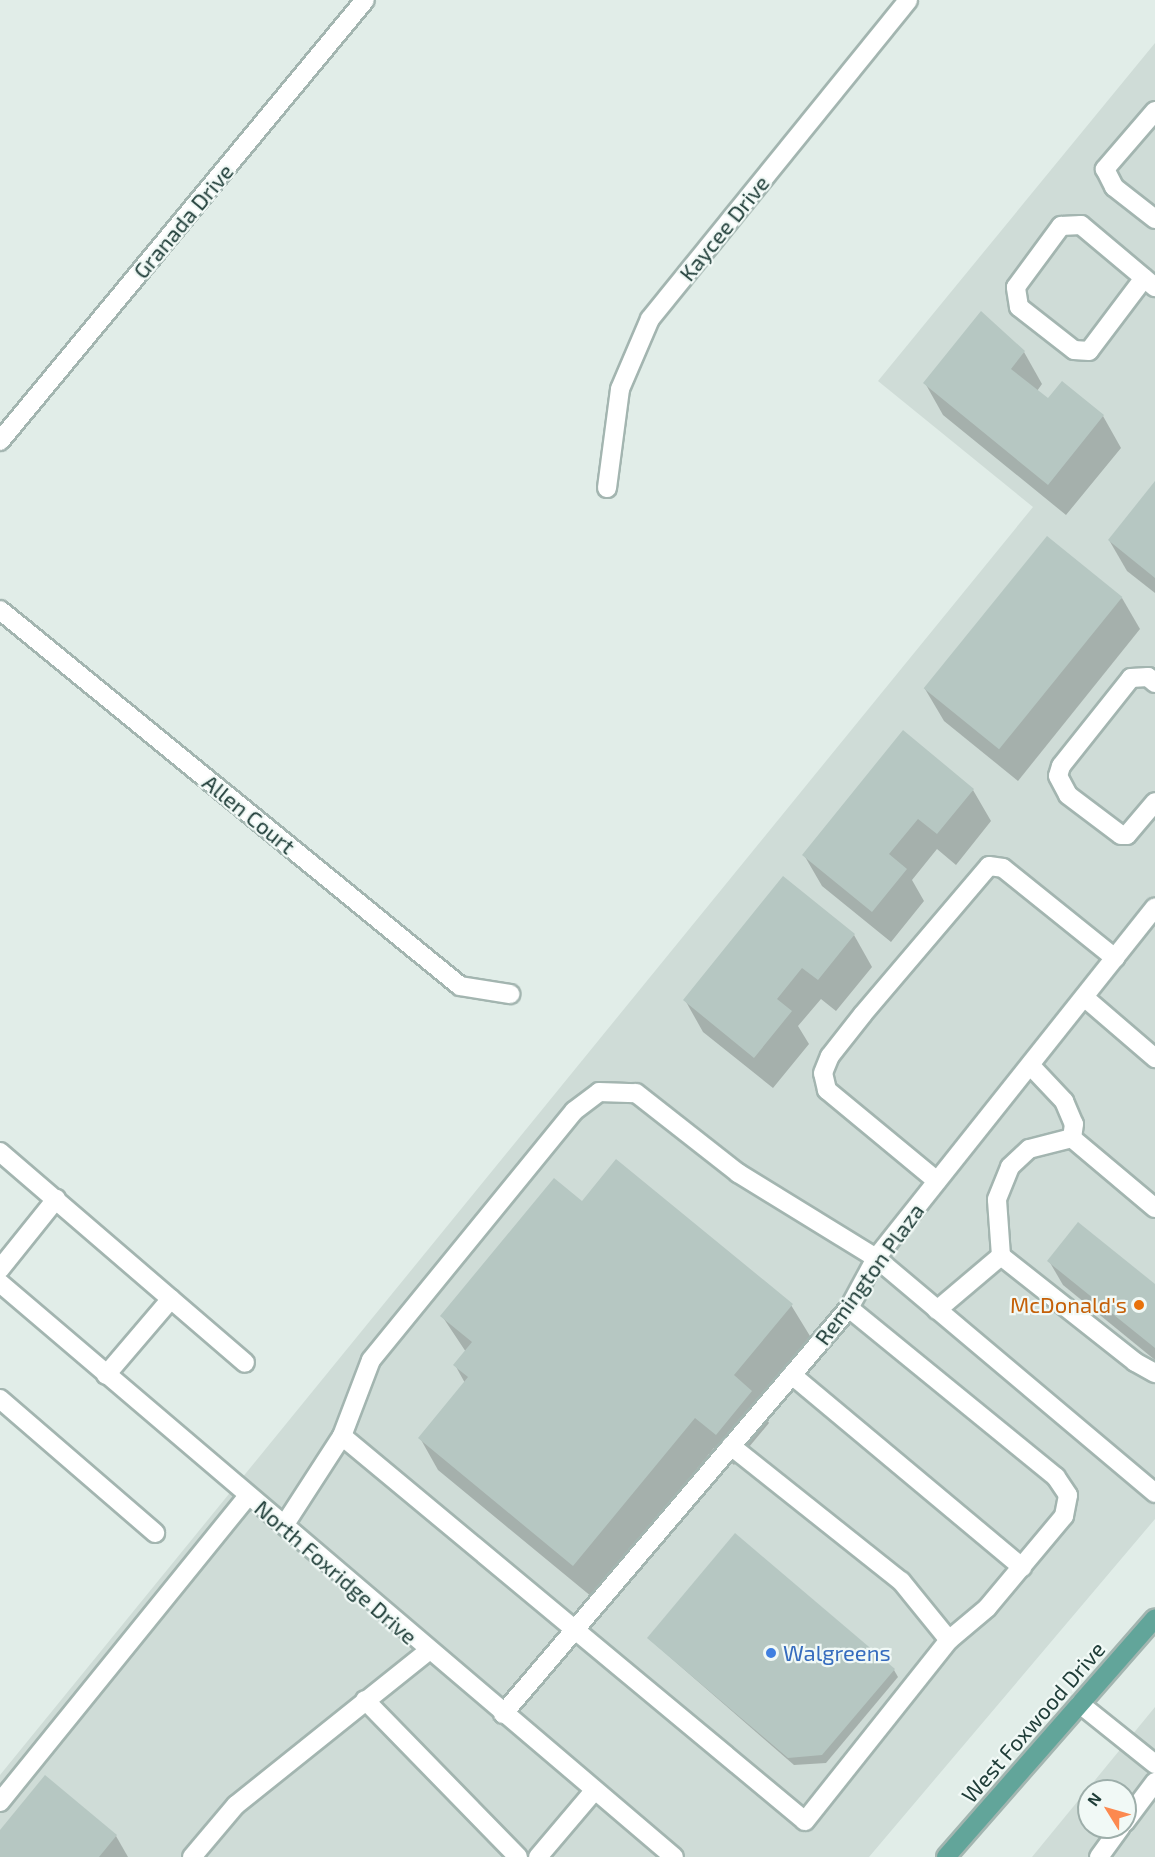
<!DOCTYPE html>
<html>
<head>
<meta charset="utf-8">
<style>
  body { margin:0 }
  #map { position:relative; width:1155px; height:1857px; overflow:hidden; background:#e1ede8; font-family:"Exo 2",sans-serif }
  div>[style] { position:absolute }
  .built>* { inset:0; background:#cfdcd7 }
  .shadow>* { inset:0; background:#0003 }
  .building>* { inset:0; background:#b6c7c2; transform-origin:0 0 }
  .roads { filter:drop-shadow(2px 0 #a3b5b0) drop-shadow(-2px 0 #a3b5b0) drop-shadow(0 2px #a3b5b0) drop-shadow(0 -2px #a3b5b0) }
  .minor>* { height:18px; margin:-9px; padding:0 9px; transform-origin:9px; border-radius:9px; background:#fff }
  .major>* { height:18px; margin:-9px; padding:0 9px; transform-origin:9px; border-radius:9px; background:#62a59a }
  .dots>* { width:16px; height:16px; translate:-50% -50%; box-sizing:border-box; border:3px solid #f1f9f6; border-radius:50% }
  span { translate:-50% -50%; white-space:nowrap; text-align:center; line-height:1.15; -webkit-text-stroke:4.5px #f1f9f6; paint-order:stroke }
  .street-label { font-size:22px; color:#203e39 }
  .food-label { font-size:22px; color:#c56008 }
  .right { translate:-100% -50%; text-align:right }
  .shop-label { font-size:22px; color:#366cbe }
  .left { translate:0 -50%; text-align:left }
  .north { position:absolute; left:1077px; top:1779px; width:60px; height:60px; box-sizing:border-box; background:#f1f9f6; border:2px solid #9daeaa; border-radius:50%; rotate:307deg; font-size:16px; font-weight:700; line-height:24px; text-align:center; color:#203e39 }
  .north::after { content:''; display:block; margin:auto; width:21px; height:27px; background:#fc894f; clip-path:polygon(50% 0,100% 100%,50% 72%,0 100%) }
</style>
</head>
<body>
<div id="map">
  <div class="built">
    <div style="clip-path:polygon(1155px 43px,1155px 1519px,869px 1857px,0 1857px,0 1775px,1033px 507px,878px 381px)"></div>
    <div style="clip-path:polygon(evenodd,1155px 1707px,1155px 1857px,1032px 1857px,1155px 1707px,1089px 1791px,1125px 1791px,1125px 1827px,1089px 1827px,1089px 1791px)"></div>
  </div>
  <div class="shadow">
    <div style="clip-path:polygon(982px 313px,1024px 352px,1042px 384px,1037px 391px,1048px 400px,1062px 383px,1103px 416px,1121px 448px,1066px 515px,943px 415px,925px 383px)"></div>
    <div style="clip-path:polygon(1155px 484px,1155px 593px,1127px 571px,1109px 540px)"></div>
    <div style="clip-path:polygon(1122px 598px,1140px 629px,1018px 781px,944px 721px,925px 689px)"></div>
    <div style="clip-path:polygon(973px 790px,991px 821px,956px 865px,937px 849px,912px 880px,924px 901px,891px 942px,822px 886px,804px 855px)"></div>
    <div style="clip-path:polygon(854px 935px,872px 967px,836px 1011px,821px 999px,798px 1026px,809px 1044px,773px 1088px,703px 1032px,685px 1000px)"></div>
    <div style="clip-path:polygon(582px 1203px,791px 1305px,810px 1336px,756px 1401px,769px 1423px,734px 1465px,714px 1448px,592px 1597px,438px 1470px,420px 1438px,465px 1383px,455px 1365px,466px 1352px,442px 1316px)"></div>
    <div style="clip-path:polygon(1049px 1261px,1155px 1286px,1155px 1360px,1063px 1285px)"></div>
    <div style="clip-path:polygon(648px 1638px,894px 1670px,898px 1677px,826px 1763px,794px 1765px)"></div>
    <div style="clip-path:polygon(46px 1777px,116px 1836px,128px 1857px,0 1857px,0 1833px)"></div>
  </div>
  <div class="building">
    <div style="clip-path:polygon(981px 311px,1025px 351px,1011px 369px,1048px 398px,1062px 381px,1104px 415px,1048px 485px,923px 383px)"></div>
    <div style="clip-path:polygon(1155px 481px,1155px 578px,1108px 540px)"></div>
    <div style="left:1047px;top:536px;width:97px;height:196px;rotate:39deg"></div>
    <div style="clip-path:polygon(903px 730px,974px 789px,937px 834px,918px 819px,889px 854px,907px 869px,872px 912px,802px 855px)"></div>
    <div style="clip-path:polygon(783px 876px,855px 934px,818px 980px,802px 968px,777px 999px,792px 1011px,754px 1058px,683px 1000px)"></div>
    <div style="clip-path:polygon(616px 1159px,793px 1304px,734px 1375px,752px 1391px,716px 1435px,695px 1418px,573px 1566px,418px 1438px,468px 1377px,453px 1365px,472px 1342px,440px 1316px,554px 1178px,582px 1201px)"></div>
    <div style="clip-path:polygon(1078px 1222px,1155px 1284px,1155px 1348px,1047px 1261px)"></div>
    <div style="clip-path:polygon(735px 1533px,895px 1669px,822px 1755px,788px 1758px,647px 1638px)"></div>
    <div style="clip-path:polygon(45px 1775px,117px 1835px,99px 1857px,0 1857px,0 1830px)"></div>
  </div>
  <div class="roads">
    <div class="minor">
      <div style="left:1155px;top:111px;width:77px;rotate:130.8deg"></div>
      <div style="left:1105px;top:169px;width:20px;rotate:63deg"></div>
      <div style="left:1114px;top:187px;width:52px;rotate:38deg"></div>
      <div style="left:1144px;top:278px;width:91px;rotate:127deg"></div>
      <div style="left:1089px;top:351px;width:15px;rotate:-176deg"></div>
      <div style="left:1074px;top:350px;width:70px;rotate:-142deg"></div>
      <div style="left:1019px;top:307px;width:20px;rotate:-99deg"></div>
      <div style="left:1016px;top:287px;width:76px;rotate:-53.6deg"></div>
      <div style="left:1061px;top:226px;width:20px;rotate:-3deg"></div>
      <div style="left:1081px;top:225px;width:97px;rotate:40deg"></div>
      <div style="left:0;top:441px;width:572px;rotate:-50.39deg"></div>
      <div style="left:607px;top:488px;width:100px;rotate:-82.5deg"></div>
      <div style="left:620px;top:389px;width:76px;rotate:-66.8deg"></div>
      <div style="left:650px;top:319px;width:410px;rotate:-51deg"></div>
      <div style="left:0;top:610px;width:594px;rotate:39.26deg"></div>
      <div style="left:460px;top:986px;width:51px;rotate:9.1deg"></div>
      <div style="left:1155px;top:683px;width:9px;rotate:-139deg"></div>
      <div style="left:1148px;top:677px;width:17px;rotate:177deg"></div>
      <div style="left:1131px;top:678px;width:112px;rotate:128.5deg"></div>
      <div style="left:1061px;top:766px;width:10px;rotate:107deg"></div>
      <div style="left:1058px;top:776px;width:21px;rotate:62deg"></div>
      <div style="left:1068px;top:795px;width:66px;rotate:37deg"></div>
      <div style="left:1121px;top:835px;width:6px"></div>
      <div style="left:1127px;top:835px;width:43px;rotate:-49.7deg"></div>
      <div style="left:1084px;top:997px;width:94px;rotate:40.7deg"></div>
      <div style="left:1030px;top:1065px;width:50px;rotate:46.6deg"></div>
      <div style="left:1064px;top:1101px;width:25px;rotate:67deg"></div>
      <div style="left:1074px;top:1124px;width:14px;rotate:98deg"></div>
      <div style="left:0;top:1152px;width:323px;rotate:40.7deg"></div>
      <div style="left:937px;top:1181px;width:143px;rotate:-140.4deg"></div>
      <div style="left:827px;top:1090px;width:17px;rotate:-103deg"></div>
      <div style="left:823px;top:1073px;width:18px;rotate:-68deg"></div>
      <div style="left:830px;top:1056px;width:53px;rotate:-51.8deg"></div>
      <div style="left:863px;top:1014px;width:194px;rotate:-49.6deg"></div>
      <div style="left:989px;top:866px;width:14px;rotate:8deg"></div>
      <div style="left:1003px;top:868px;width:144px;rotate:38.8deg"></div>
      <div style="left:1155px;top:1208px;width:109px;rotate:-139.9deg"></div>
      <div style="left:1072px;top:1138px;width:44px;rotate:165.7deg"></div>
      <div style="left:1029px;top:1149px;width:26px;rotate:137deg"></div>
      <div style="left:1010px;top:1167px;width:35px;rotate:112deg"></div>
      <div style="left:997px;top:1200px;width:56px;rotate:85.9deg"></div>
      <div style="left:1001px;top:1256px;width:171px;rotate:38.3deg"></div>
      <div style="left:1135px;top:1362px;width:23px;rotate:29deg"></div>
      <div style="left:0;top:1269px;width:90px;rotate:-51.3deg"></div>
      <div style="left:0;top:1283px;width:885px;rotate:40.42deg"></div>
      <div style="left:937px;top:1310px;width:84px;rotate:-40.2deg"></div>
      <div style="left:106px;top:1375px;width:100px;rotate:-49.5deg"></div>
      <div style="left:792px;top:1375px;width:300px;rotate:39.9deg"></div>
      <div style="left:0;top:1399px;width:205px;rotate:40.8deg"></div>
      <div style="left:342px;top:1436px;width:602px;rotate:39.74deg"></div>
      <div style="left:805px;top:1821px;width:231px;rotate:-51.5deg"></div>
      <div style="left:949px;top:1640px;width:50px;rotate:-40.1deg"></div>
      <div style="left:987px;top:1608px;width:120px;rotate:-50.1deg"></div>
      <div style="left:1064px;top:1516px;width:21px;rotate:-79deg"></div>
      <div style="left:1068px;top:1495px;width:22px;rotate:-124deg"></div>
      <div style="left:1056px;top:1477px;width:267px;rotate:-140.8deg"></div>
      <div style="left:731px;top:1446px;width:217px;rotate:38.5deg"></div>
      <div style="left:901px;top:1581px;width:76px;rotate:50.9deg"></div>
      <div style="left:285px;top:1524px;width:105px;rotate:-57.1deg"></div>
      <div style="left:342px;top:1436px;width:81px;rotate:-69.1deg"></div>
      <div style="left:371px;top:1360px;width:321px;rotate:-50.8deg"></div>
      <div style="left:574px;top:1111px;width:31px;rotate:-37deg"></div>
      <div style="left:599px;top:1092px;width:37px;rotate:2deg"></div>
      <div style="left:636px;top:1093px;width:130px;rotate:38.1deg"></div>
      <div style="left:738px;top:1173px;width:162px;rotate:31.6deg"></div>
      <div style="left:876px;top:1258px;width:365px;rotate:40.1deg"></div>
      <div style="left:365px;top:1700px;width:219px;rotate:45.7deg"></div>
      <div style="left:1080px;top:1704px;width:96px;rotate:38.7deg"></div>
      <div style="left:503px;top:1714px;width:533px;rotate:-49.56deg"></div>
      <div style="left:849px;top:1308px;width:57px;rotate:-61.6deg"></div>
      <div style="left:876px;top:1258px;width:448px;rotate:-51.5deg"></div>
      <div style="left:0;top:1802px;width:394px;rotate:-51deg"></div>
      <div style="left:1125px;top:1822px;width:50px;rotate:-53.1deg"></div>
      <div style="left:192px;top:1857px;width:68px;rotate:-49.8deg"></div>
      <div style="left:236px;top:1805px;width:246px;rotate:-38.7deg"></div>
      <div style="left:538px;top:1857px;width:87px;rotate:-49.7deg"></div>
      <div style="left:1099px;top:1857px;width:37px;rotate:-54deg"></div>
    </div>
    <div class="major">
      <div style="left:946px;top:1857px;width:317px;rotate:-48.8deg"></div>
    </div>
  </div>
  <div class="dots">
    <div style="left:1139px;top:1305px;background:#e8710a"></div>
    <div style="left:771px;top:1653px;background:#3f7fe0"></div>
  </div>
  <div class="street-label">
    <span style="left:183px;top:221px;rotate:-50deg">Granada Drive</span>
    <span style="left:724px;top:228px;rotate:-51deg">Kaycee Drive</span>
    <span style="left:249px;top:814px;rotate:39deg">Allen Court</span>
    <span style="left:869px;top:1274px;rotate:-54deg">Remington Plaza</span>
    <span style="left:336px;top:1572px;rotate:41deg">North Foxridge Drive</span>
    <span style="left:1033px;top:1722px;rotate:-49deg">West Foxwood Drive</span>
  </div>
  <div class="food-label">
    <span class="right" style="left:1127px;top:1305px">McDonald's</span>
  </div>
  <div class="shop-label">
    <span class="left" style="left:783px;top:1653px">Walgreens</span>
  </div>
  <div class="north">N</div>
</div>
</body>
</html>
